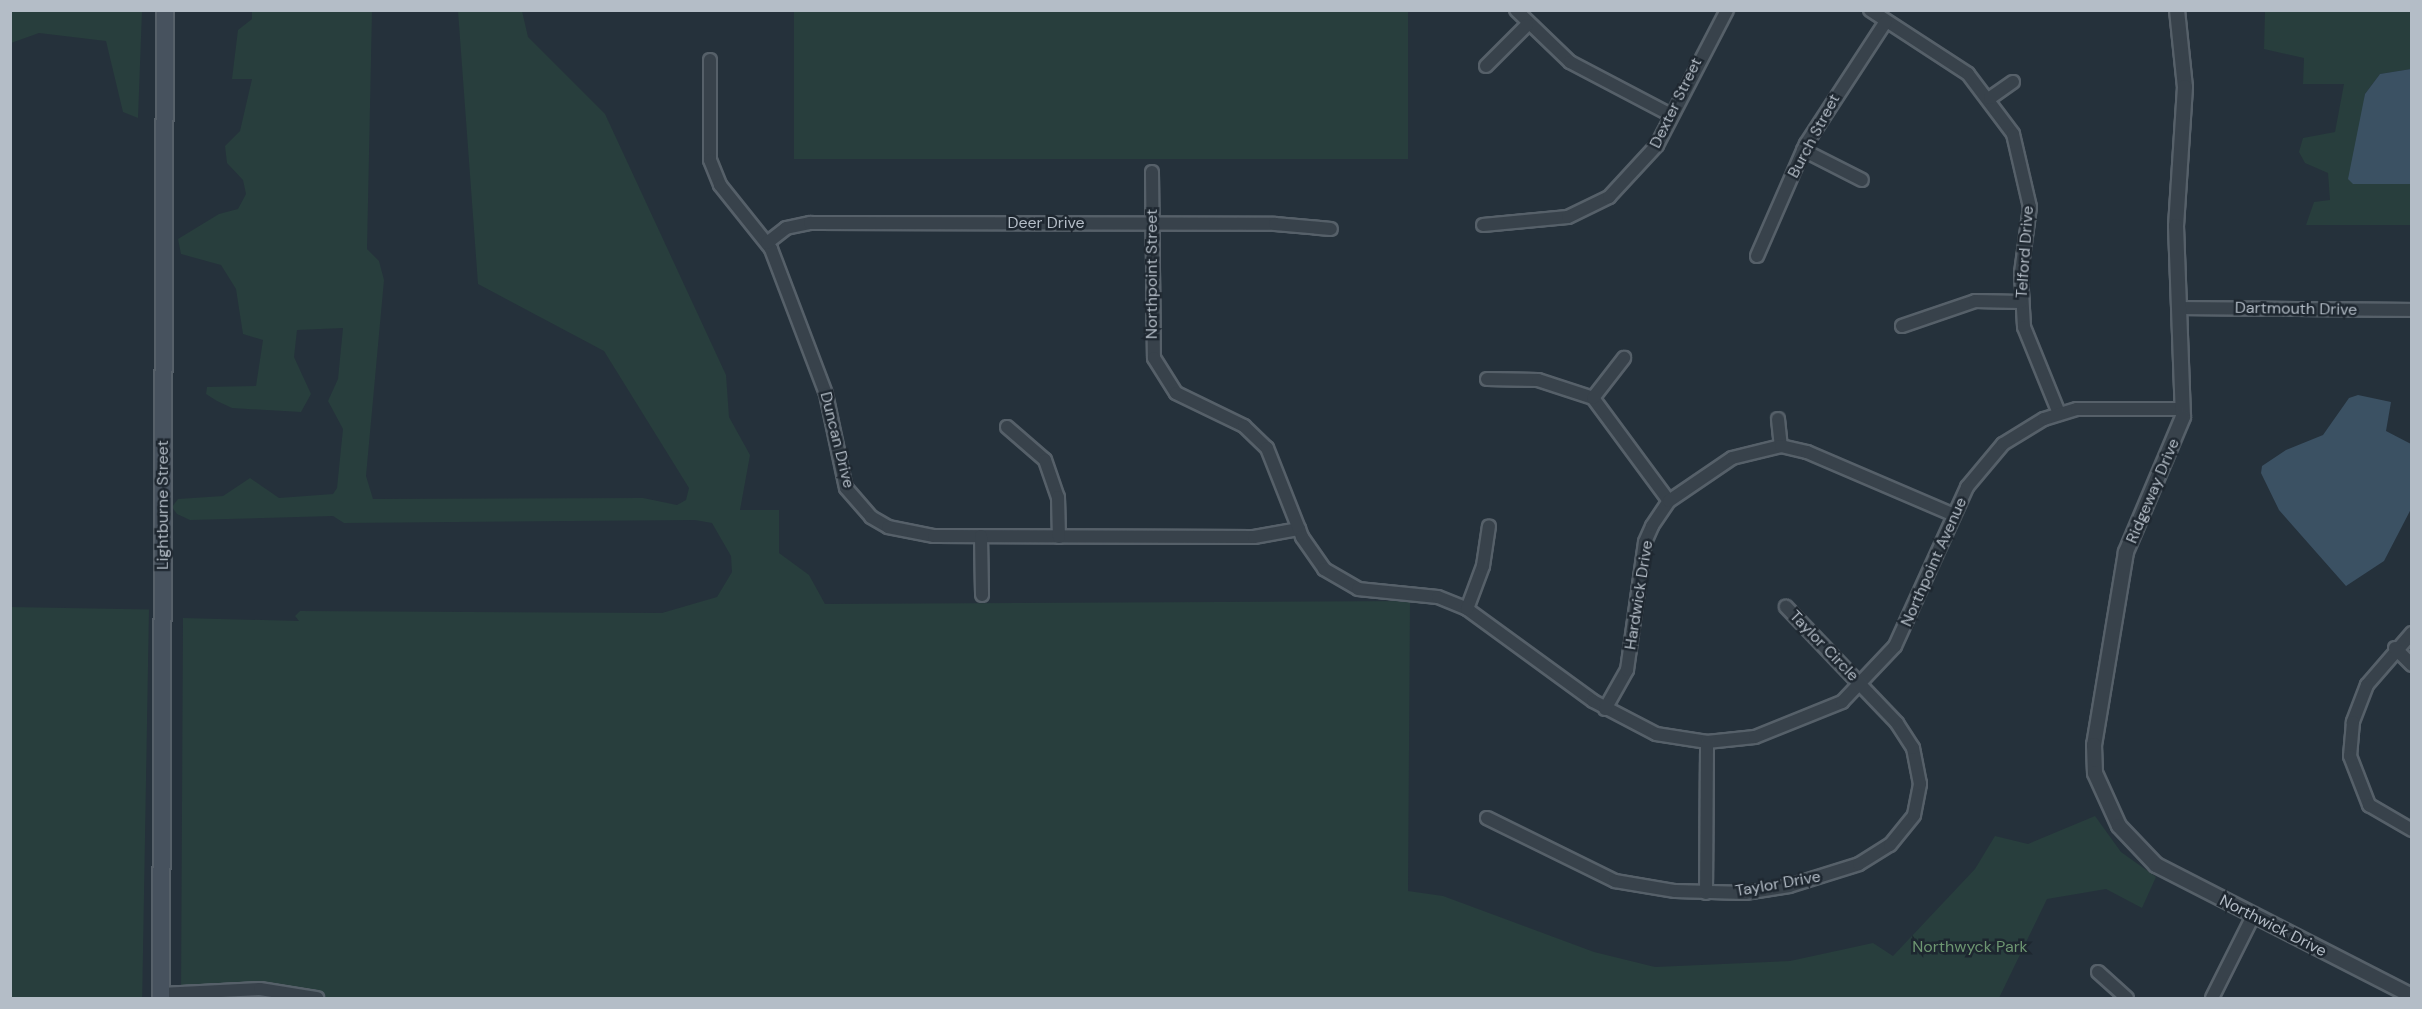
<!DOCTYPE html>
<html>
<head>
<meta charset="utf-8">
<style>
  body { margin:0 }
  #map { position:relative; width:2422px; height:1009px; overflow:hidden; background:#25313b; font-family:"DM Sans",sans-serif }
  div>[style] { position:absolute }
  .green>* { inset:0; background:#283e3d; transform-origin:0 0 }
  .water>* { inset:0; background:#3b5163 }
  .roads { filter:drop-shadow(2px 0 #566069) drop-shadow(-2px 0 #566069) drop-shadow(0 2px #566069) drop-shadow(0 -2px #566069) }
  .minor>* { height:12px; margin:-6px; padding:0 6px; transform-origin:6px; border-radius:6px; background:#38424b }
  .tertiary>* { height:14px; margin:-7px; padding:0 7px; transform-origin:7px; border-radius:7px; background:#38424b }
  .secondary>* { height:16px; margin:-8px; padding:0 8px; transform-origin:8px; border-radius:8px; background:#47525e }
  span { translate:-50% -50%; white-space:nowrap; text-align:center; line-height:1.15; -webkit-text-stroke:5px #1e2730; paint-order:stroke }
  .street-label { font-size:16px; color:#b4bdc7 }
  .park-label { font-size:16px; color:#6d9671 }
  .frame { position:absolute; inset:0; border:12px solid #b4bdc7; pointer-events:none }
</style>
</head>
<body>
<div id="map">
  <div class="green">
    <div style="clip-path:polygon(252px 10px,372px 11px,367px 249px,379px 261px,384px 280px,366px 476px,373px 499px,643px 498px,677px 505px,686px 500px,689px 488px,604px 351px,478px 284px,458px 11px,522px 11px,528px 37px,605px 114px,726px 375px,729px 417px,750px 455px,740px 510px,779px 510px,779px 553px,809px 575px,825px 604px,1410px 601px,1408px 891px,1443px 896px,1594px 952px,1655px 967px,1790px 961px,1873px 943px,1893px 956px,1975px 869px,1995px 836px,2028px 844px,2095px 816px,2121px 852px,2156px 877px,2142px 908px,2106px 889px,2047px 899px,1999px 998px,181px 998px,183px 618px,299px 621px,295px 616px,300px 611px,662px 613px,717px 597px,732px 572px,731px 556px,712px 523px,695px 520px,344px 523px,333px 516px,190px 520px,177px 514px,172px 507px,178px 499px,223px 496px,250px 478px,279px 498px,333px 494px,337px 488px,343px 429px,328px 401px,338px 379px,343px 328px,297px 330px,294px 357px,311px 394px,301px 412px,232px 408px,217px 401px,206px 394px,207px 387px,256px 386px,263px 340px,243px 334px,236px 289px,221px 265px,181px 254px,178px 239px,219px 214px,238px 209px,246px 194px,243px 180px,227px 163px,225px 146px,240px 131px,252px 79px,232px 79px,238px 30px,252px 19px)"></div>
    <div style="clip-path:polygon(10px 11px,142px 11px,138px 118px,123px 112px,106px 41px,39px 33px,11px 43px)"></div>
    <div style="left:794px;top:11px;width:614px;height:148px"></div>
    <div style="clip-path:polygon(2265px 11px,2411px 11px,2411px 69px,2380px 74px,2365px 94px,2353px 184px,2411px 184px,2411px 225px,2306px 225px,2314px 202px,2330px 200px,2328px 173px,2305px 163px,2299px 152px,2303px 138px,2335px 132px,2344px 84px,2303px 84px,2304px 58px,2264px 49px)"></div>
    <div style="left:11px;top:607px;width:138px;height:391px;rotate:1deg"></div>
  </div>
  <div class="water">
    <div style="clip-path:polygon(2411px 69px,2411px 184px,2353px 184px,2348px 179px,2365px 94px,2380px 74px)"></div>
    <div style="clip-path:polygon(2358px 395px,2391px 402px,2386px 431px,2411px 444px,2411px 509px,2384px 561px,2346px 586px,2279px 510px,2261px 473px,2262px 466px,2286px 450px,2323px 435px,2349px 398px)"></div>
  </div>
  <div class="roads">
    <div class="minor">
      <div style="left:1516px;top:10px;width:75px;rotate:43.9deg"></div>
      <div style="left:1570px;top:62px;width:114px;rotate:27.7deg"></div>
      <div style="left:1870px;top:10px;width:117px;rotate:33.1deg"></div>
      <div style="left:1968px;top:74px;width:75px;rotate:53.1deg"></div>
      <div style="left:2013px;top:134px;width:75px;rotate:76.9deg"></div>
      <div style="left:2030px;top:207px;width:67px;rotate:97.8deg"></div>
      <div style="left:2021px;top:273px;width:54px;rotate:86.8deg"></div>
      <div style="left:2024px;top:327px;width:93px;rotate:67.9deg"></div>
      <div style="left:710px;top:60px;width:100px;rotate:90deg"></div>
      <div style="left:710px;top:160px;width:27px;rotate:68deg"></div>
      <div style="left:720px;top:185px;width:82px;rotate:51.4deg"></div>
      <div style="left:771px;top:249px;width:155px;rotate:69.2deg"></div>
      <div style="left:826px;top:394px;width:96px;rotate:78deg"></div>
      <div style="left:846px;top:488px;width:38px;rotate:49deg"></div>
      <div style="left:871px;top:517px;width:20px;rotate:30deg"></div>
      <div style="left:888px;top:527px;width:47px;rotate:11.1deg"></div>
      <div style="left:934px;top:536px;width:320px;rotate:0.2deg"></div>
      <div style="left:1254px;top:537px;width:46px;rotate:-10.1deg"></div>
      <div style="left:1486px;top:66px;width:58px;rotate:-45deg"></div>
      <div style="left:1990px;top:98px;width:28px;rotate:-35deg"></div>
      <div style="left:1803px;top:150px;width:66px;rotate:27deg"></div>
      <div style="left:1152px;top:172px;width:186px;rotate:89.4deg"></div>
      <div style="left:1154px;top:358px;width:41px;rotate:57.8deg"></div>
      <div style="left:1176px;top:393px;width:76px;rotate:25.9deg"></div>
      <div style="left:1244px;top:426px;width:32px;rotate:44deg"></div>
      <div style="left:1267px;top:448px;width:96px;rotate:68.5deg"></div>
      <div style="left:1302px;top:537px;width:39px;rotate:55deg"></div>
      <div style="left:1324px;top:569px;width:39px;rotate:30deg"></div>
      <div style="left:1358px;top:589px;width:80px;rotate:5.7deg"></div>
      <div style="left:1438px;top:597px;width:31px;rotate:22deg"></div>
      <div style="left:1467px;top:609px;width:156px;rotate:36.1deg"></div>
      <div style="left:1593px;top:701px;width:71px;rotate:27.6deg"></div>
      <div style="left:1656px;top:734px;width:52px;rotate:8.9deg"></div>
      <div style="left:1707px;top:742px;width:48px;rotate:-5.9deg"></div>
      <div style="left:1755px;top:737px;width:94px;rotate:-21.9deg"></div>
      <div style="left:1842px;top:702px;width:77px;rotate:-46.6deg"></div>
      <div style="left:1895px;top:646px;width:175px;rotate:-65.6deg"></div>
      <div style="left:1967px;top:487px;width:56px;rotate:-50.1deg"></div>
      <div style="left:2003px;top:444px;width:48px;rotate:-31.4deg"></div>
      <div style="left:2044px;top:419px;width:34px;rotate:-17deg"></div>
      <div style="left:2077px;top:409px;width:106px"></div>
      <div style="left:1483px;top:225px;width:85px;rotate:-5.4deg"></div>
      <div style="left:1568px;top:217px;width:46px;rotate:-26deg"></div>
      <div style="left:1609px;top:197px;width:71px;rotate:-47.3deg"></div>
      <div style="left:1657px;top:145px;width:152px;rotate:-62.6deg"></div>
      <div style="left:767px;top:243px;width:24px;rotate:-38deg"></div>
      <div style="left:786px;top:228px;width:25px;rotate:-12deg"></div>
      <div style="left:810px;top:223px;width:465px;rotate:0.1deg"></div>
      <div style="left:1275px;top:224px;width:56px;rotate:5.1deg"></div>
      <div style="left:1757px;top:256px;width:122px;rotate:-66.4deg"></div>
      <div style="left:1806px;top:144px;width:145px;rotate:-56.9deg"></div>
      <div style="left:2181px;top:308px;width:231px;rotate:0.5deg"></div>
      <div style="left:1902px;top:326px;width:77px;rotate:-18.9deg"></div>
      <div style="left:1975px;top:301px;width:46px;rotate:1.2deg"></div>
      <div style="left:1487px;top:379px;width:51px;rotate:1.1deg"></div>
      <div style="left:1538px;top:380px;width:58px;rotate:18.1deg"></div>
      <div style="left:1593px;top:398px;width:128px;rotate:53.6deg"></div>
      <div style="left:1593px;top:398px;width:51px;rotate:-52.2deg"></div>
      <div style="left:1778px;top:419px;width:27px;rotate:84deg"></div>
      <div style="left:1007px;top:427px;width:50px;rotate:41deg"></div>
      <div style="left:1045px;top:460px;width:39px;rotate:71deg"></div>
      <div style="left:1058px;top:497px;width:40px;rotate:88.6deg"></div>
      <div style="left:981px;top:536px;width:59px;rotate:89deg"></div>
      <div style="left:1467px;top:609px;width:46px;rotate:-69.6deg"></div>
      <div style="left:1483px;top:566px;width:40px;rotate:-81.5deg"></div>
      <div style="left:2412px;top:633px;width:69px;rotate:130.9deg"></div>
      <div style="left:2367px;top:685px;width:40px;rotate:111deg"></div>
      <div style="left:2353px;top:722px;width:34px;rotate:95deg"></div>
      <div style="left:2350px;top:756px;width:53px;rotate:68.8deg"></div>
      <div style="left:2369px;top:805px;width:50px;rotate:30.2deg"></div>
      <div style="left:2395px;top:648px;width:24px;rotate:45deg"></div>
      <div style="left:1605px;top:709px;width:45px;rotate:-60.6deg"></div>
      <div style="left:1627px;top:670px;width:129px;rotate:-82deg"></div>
      <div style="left:1645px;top:542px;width:17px;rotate:-66deg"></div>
      <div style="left:1652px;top:526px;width:30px;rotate:-56deg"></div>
      <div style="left:1669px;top:501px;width:76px;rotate:-34.3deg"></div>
      <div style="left:1732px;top:458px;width:50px;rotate:-13.8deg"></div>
      <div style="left:1781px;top:446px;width:27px;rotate:13deg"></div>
      <div style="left:1807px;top:452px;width:160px;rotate:23.2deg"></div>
      <div style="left:1487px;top:818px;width:143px;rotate:26.2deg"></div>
      <div style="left:1615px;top:881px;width:61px;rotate:9.5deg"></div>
      <div style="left:1675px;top:891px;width:70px;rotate:1.6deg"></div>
      <div style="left:1745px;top:893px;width:45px;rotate:-9deg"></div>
      <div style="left:1789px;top:886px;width:73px;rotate:-17.4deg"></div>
      <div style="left:1859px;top:864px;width:36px;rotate:-32deg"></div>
      <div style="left:1890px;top:845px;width:38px;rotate:-51deg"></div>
      <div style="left:1914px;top:815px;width:32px;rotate:-79deg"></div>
      <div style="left:1920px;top:784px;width:37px;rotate:-101deg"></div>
      <div style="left:1913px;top:748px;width:30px;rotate:-123deg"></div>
      <div style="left:1897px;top:723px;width:161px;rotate:-133.7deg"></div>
      <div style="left:1706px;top:893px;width:151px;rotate:-89.6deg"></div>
      <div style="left:2098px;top:972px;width:39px;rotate:42deg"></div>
      <div style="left:161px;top:994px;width:99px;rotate:-2.9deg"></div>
      <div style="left:260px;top:989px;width:58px;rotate:9deg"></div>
      <div style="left:2212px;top:998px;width:92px;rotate:-63.4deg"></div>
    </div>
    <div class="tertiary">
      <div style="left:2177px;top:10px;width:77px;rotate:84.1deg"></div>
      <div style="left:2185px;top:87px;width:139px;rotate:93.7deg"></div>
      <div style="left:2176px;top:226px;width:191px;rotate:87.9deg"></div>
      <div style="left:2183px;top:417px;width:147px;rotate:112.9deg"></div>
      <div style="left:2126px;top:552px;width:196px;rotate:99.4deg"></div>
      <div style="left:2094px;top:745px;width:28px;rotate:88deg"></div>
      <div style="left:2095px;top:773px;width:58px;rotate:65.6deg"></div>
      <div style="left:2119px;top:826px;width:54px;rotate:46.5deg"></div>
      <div style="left:2156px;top:865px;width:288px;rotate:27.1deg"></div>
    </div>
    <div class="secondary">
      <div style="left:161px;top:998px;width:988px;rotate:-89.77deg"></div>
    </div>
  </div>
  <div class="street-label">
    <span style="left:1676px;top:103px;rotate:-64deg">Dexter Street</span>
    <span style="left:1814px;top:136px;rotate:-62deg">Burch Street</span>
    <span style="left:1046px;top:223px">Deer Drive</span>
    <span style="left:2025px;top:252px;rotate:-86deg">Telford Drive</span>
    <span style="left:1152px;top:274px;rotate:-90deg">Northpoint Street</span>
    <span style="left:2296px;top:309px;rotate:1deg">Dartmouth Drive</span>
    <span style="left:837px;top:440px;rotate:76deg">Duncan Drive</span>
    <span style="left:2153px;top:491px;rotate:-67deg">Ridgeway Drive</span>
    <span style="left:163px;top:505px;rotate:-90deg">Lightburne Street</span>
    <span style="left:1934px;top:562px;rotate:-66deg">Northpoint Avenue</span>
    <span style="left:1639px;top:595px;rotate:-81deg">Hardwick Drive</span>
    <span style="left:1824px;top:646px;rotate:46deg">Taylor Circle</span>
    <span style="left:1778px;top:884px;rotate:-10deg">Taylor Drive</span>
    <span style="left:2273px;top:926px;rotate:27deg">Northwick Drive</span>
  </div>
  <div class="park-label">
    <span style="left:1970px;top:947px">Northwyck Park</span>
  </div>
  <div class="frame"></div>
</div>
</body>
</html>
